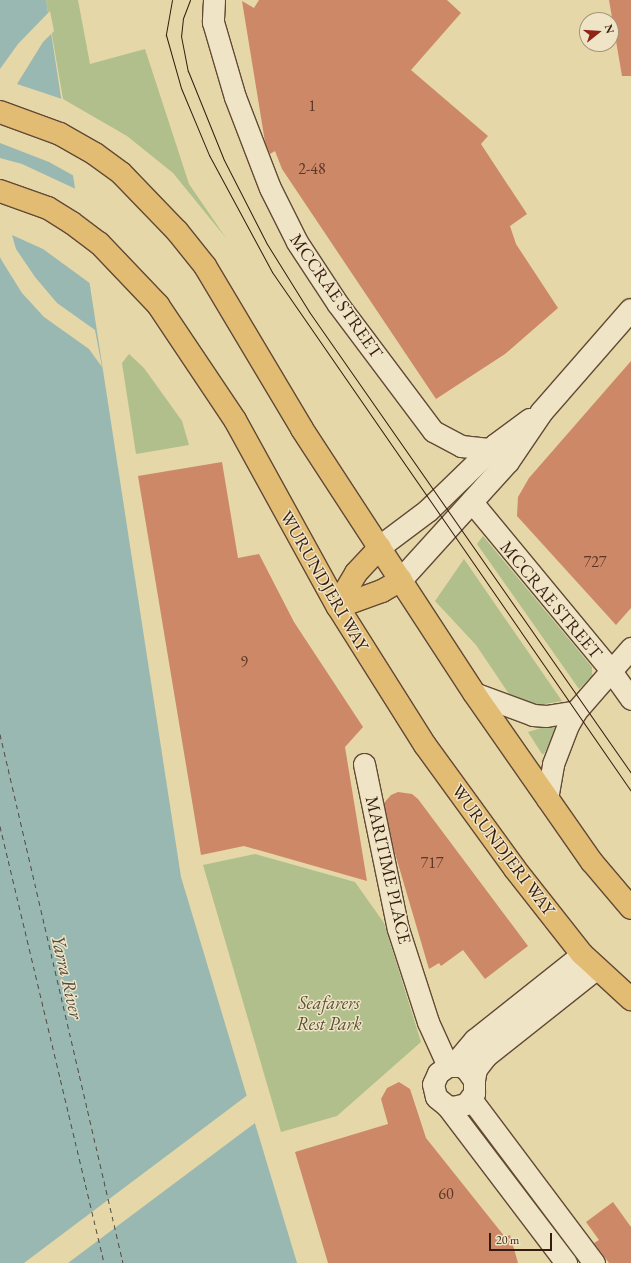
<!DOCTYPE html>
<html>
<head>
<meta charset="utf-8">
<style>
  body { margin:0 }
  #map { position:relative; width:631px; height:1263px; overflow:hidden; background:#e6d7a8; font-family:"EB Garamond",serif }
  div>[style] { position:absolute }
  .green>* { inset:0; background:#b0bf8b }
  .water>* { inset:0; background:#99b8b1 }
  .pier>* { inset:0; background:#e6d7a8 }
  .ferry>* { height:1px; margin-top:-0.5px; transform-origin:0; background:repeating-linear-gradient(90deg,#544a40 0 5px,transparent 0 9px) }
  .building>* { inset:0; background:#cd8868 }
  .roads { filter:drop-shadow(1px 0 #624a36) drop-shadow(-1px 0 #624a36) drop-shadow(0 1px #624a36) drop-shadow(0 -1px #624a36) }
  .minor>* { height:21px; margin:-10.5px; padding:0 10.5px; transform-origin:10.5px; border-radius:10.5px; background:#efe5c6 }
  .tertiary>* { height:22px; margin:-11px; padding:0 11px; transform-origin:11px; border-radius:11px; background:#efe5c6 }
  .trunk>* { height:22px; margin:-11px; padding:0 11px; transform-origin:11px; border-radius:11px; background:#e3bc74 }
  .tram>* { height:1px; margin:-0.5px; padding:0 0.5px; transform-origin:0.5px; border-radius:0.5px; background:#361b10 }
  span { translate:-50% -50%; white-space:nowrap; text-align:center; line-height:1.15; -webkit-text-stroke:3px #efe5c6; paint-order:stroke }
  .number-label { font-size:16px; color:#5c3626 }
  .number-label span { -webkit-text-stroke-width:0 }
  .street-label { font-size:18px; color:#361b10 }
  .park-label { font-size:18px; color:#5b4c35; font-style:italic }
  .water-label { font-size:19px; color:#544a40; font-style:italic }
  .north { position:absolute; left:579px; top:12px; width:40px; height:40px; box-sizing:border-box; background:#efe5c6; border:1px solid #a5947d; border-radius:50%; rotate:73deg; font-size:11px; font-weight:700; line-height:16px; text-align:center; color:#361b10 }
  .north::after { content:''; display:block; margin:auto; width:14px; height:18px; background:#8f2418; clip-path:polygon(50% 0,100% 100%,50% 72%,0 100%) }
  .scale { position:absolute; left:489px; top:1233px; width:63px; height:18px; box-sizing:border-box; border:2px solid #361b10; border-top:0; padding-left:5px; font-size:12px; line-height:14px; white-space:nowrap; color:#361b10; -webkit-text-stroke:3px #efe5c6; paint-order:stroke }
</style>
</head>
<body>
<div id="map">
  <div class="green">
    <div style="clip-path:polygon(46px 0,78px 0,90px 64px,145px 49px,189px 184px,226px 238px,173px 173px,127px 136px,63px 99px)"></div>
    <div style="clip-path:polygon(129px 354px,144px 368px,182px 421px,189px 445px,136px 454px,122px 363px)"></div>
    <div style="clip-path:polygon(483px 536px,592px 667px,592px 676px,579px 689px,477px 544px)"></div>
    <div style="clip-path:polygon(464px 559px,562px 701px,534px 706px,518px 701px,509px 694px,476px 645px,435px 601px)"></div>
    <div style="clip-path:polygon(555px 724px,558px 727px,544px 754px,542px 754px,528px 732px)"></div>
    <div style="clip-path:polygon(255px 854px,355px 882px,384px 923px,421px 1042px,337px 1116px,281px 1132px,203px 865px)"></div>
  </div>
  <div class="water">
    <div style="clip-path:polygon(0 0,46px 0,181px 877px,297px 1263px,0 1263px)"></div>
  </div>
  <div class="pier">
    <div style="clip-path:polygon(50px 11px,54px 31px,43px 42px,17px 84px,65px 100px,76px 177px,49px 162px,0 143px,0 69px,18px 44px)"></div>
    <div style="clip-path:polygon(0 158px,22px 164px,78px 190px,91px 284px,43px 249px,12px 235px,16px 249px,35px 277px,57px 303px,95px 330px,102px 367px,89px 349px,44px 317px,22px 293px,2px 261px,0 257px)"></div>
    <div style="clip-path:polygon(249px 1094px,255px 1123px,68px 1263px,24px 1263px)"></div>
  </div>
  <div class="ferry">
    <div style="left:0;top:734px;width:543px;rotate:76.91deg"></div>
    <div style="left:0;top:826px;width:449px;rotate:76.6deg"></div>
  </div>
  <div class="building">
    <div style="clip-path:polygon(259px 0,447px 0,461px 13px,411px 70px,488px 136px,481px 144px,527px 214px,510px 226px,516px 244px,558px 308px,505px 354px,436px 399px,282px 169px,275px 151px,270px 154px,265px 142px,242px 1px,254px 8px)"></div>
    <div style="clip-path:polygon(609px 0,631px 0,631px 76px,622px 76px)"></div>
    <div style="clip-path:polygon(631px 361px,631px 608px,616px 625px,517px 516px,518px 497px,529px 478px)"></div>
    <div style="clip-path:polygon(222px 462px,238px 558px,259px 554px,294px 622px,363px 727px,345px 747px,367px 881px,244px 846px,201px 855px,138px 476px)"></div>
    <div style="clip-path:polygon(398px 792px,412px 794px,418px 799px,528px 946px,485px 979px,463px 950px,441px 966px,439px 963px,429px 969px,394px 850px,384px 803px,391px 795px)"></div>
    <div style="clip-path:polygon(399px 1082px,410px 1089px,426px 1138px,505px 1237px,510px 1235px,518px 1263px,328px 1263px,295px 1152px,388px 1124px,381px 1099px,387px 1088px)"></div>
    <div style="clip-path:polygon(613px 1202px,631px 1227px,631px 1263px,609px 1263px,594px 1243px,599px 1240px,586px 1222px)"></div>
  </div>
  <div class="roads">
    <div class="minor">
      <div style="left:214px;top:0;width:22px;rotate:93deg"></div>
      <div style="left:213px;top:22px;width:78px;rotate:73.7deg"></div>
      <div style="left:235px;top:97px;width:97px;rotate:69deg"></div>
      <div style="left:270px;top:188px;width:60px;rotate:63.4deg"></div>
      <div style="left:297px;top:242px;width:73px;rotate:56.7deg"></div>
      <div style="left:337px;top:303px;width:160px;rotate:53.1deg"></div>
      <div style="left:433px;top:431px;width:32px;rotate:28deg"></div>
      <div style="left:461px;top:446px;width:30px;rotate:6deg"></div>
      <div style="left:471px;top:501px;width:212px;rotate:50.4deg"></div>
      <div style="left:606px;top:664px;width:43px;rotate:54.5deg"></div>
      <div style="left:474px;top:693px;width:63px;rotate:20.4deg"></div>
      <div style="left:533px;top:715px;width:13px;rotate:4deg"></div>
      <div style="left:546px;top:716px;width:30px;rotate:-9deg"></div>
      <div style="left:364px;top:764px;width:168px;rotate:78.4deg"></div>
      <div style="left:398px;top:929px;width:98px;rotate:72.1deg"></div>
      <div style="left:428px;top:1022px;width:48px;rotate:65.6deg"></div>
      <div style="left:547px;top:799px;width:36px;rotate:-80deg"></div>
      <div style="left:553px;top:764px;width:42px;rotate:-69deg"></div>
      <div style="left:568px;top:725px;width:16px;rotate:-60deg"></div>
      <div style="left:576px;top:711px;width:84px;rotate:-48.9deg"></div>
      <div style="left:453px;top:1065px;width:33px;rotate:-50deg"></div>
      <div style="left:474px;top:1040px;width:138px;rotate:-38.5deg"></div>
      <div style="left:474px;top:1080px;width:11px;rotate:-80deg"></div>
      <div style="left:476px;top:1069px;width:16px;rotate:-52deg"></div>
      <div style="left:486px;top:1056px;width:142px;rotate:-38.4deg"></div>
      <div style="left:471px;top:1099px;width:205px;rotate:53.1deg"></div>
      <div style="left:447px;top:1106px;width:6px;rotate:9deg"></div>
      <div style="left:453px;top:1107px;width:13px;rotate:-13deg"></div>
      <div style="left:466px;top:1104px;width:14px;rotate:-54deg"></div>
      <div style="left:474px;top:1093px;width:13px;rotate:-90deg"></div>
      <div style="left:474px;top:1080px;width:14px;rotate:-126deg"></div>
      <div style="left:466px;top:1069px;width:7px;rotate:-153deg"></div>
      <div style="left:460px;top:1066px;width:12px;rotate:180deg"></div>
      <div style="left:448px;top:1066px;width:12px;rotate:145deg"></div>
      <div style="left:438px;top:1073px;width:12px;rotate:114deg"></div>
      <div style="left:433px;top:1084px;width:13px;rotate:77deg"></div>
      <div style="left:436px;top:1097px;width:14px;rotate:39deg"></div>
      <div style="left:447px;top:1106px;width:197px;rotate:52.8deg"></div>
    </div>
    <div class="tertiary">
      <div style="left:380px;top:547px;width:60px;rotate:-36.9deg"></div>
      <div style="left:428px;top:511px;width:95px;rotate:-44.1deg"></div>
      <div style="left:496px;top:445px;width:42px;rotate:-36.3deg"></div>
      <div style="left:401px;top:580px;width:159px;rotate:-47.8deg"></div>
      <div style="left:508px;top:462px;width:60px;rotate:-55.8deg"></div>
      <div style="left:542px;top:412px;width:135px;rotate:-48.9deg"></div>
    </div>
    <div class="trunk">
      <div style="left:0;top:112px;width:64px;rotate:20.1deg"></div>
      <div style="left:60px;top:134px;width:40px;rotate:29.7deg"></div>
      <div style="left:95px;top:154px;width:32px;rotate:36deg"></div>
      <div style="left:121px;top:173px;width:81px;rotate:46deg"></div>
      <div style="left:177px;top:231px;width:45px;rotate:51.3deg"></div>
      <div style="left:205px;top:266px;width:190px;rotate:59.2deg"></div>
      <div style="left:302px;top:429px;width:315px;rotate:56.9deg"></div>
      <div style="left:474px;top:693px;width:206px;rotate:55.1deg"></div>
      <div style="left:592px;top:862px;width:60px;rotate:49.7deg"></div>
      <div style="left:0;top:191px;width:51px;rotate:19.5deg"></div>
      <div style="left:48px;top:208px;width:28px;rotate:32deg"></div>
      <div style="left:72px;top:223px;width:34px;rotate:37deg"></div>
      <div style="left:99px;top:243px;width:86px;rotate:46.4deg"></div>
      <div style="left:158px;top:305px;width:138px;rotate:56.2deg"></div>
      <div style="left:235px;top:420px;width:213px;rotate:61.2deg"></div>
      <div style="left:338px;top:607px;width:163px;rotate:57.8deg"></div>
      <div style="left:425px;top:745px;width:153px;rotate:54deg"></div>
      <div style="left:515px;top:869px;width:108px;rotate:51.8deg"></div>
      <div style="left:582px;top:954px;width:67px;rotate:42.6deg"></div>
      <div style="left:337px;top:605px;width:37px;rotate:-59deg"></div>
      <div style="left:356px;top:573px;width:35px;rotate:-47deg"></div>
      <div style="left:338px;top:607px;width:47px;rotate:-20deg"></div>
      <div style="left:382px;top:591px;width:22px;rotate:-30deg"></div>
    </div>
  </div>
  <div class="tram">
    <div style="left:172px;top:0;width:36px;rotate:100deg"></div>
    <div style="left:166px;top:35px;width:55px;rotate:74.2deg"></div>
    <div style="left:181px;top:88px;width:73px;rotate:67.3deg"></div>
    <div style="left:209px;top:155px;width:133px;rotate:61.7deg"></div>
    <div style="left:272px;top:272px;width:631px;rotate:55.33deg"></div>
    <div style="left:190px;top:0;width:19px;rotate:111deg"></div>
    <div style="left:183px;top:18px;width:18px;rotate:96deg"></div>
    <div style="left:181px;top:36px;width:36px;rotate:79deg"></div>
    <div style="left:188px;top:71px;width:96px;rotate:68deg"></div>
    <div style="left:224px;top:160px;width:94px;rotate:62.9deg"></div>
    <div style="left:267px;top:244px;width:81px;rotate:58.1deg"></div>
    <div style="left:310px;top:313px;width:561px;rotate:55.09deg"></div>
  </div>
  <div class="number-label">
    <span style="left:312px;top:106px">1</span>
    <span style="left:312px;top:169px">2-48</span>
    <span style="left:595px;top:562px">727</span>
    <span style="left:244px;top:662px">9</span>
    <span style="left:432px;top:863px">717</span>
    <span style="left:446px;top:1194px">60</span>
  </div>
  <div class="street-label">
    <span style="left:336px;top:296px;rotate:55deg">MCCRAE STREET</span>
    <span style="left:324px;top:581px;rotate:60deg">WURUNDJERI WAY</span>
    <span style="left:551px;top:600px;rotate:50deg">MCCRAE STREET</span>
    <span style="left:503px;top:850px;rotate:53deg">WURUNDJERI WAY</span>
    <span style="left:388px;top:870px;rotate:77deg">MARITIME PLACE</span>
  </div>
  <div class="park-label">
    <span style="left:329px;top:1014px">Seafarers<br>Rest Park</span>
  </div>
  <div class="water-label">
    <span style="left:67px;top:977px;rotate:77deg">Yarra River</span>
  </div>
  <div class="north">N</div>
  <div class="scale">20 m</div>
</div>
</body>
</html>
